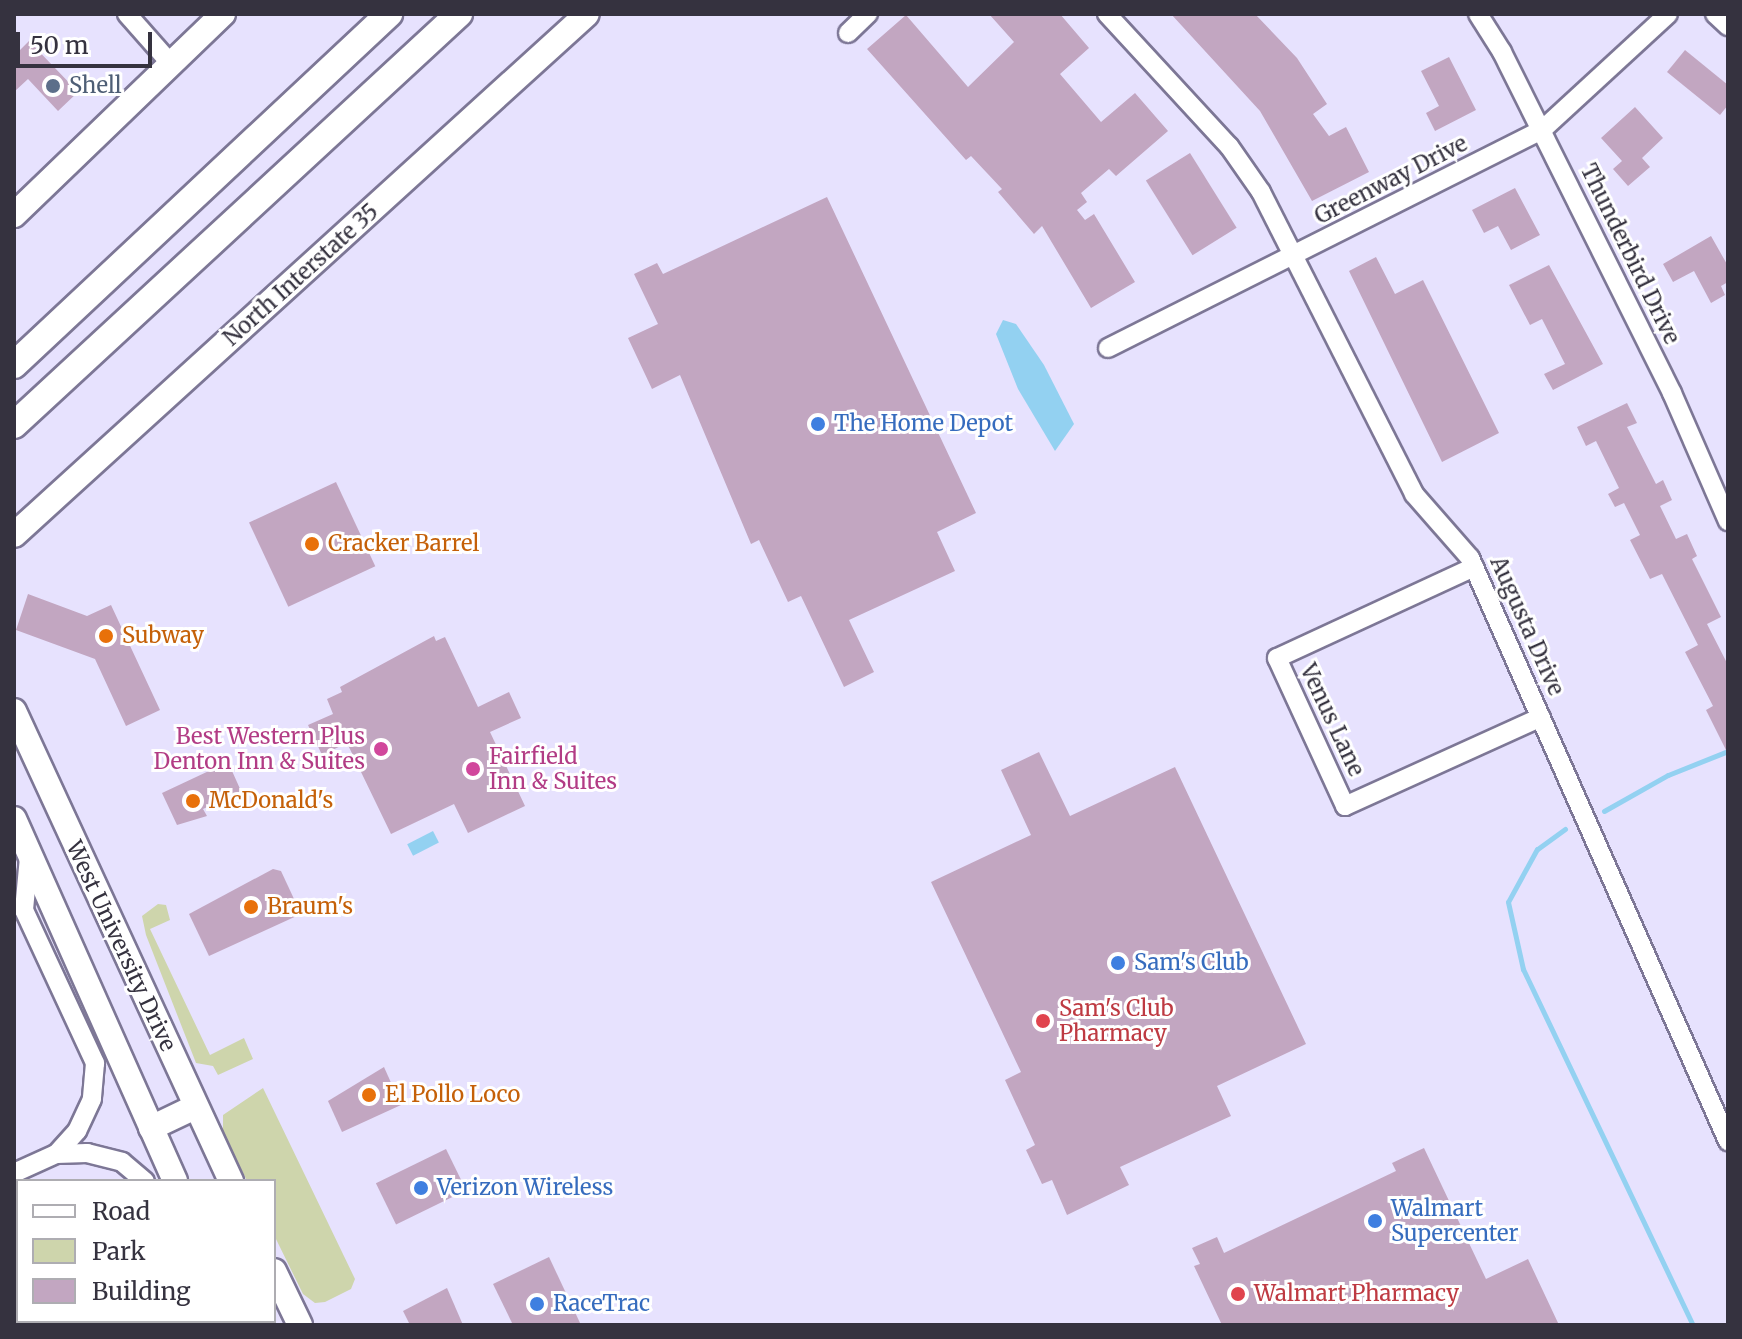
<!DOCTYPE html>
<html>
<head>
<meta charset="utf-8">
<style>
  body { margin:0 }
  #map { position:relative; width:1742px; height:1339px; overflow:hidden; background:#e7e2fe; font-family:Merriweather,serif }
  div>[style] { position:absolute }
  .green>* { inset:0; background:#ced5ac }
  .water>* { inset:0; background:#93d1f1; transform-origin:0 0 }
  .stream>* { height:5px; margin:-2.5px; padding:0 2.5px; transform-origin:2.5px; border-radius:2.5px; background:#93d1f1 }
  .building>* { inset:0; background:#c2a6c1; transform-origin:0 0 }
  .roads { filter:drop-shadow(2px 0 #7d7796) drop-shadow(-2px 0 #7d7796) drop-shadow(0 2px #7d7796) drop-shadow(0 -2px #7d7796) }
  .minor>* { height:18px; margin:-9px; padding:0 9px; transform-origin:9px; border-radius:9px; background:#fff }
  .major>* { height:24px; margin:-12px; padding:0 12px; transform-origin:12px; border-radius:12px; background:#fff }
  .highway>* { height:26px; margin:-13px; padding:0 13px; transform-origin:13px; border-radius:13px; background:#fff }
  .dots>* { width:22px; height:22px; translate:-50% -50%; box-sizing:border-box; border:4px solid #fff; border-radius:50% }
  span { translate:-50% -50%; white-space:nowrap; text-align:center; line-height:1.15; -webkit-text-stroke:6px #fff; paint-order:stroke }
  .service-label { font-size:22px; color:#4e5e75 }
  .left { translate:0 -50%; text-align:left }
  .street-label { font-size:22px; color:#35323f }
  .shop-label { font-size:22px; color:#366cbe }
  .food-label { font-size:22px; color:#c56008 }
  .hotel-label { font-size:22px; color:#b23c85 }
  .right { translate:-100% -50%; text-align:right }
  .health-label { font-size:22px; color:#be3a42 }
  .frame { position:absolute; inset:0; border:16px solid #35323f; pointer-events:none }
  .legend { position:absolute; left:16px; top:1179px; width:260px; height:144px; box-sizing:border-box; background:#fff; border:2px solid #aeadb2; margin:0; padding:10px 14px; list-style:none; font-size:24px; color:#35323f }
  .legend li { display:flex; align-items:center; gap:16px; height:40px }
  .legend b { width:40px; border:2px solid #aeadb2 }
  .scale { position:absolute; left:16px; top:32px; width:136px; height:36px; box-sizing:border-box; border:4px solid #35323f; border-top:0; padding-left:10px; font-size:24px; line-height:28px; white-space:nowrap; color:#35323f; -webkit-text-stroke:6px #fff; paint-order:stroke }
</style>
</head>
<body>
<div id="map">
  <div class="green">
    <div style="clip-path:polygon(158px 904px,166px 905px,170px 920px,150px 929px,210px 1055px,244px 1038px,253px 1059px,218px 1075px,213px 1066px,196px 1063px,146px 935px,142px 916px)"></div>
    <div style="clip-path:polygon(263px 1088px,355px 1279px,351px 1289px,325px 1302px,315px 1303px,303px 1294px,274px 1235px,274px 1181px,247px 1181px,223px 1133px,223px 1115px)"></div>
  </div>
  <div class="water">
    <div style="clip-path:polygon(1003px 320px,1016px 324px,1044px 365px,1074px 424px,1055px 451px,1018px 389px,996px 334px)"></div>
    <div style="left:433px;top:831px;width:13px;height:29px;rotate:63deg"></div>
  </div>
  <div class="stream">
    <div style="left:1604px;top:811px;width:73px;rotate:-29.4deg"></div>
    <div style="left:1668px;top:775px;width:65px;rotate:-21.8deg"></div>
    <div style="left:1565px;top:829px;width:34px;rotate:144deg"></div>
    <div style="left:1537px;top:849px;width:60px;rotate:118.7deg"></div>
    <div style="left:1508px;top:902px;width:69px;rotate:77.4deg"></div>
    <div style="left:1523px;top:969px;width:395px;rotate:64.5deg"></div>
  </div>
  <div class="building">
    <div style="clip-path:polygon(989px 14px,1060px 14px,1089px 48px,1060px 74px,1101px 122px,1135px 93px,1168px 131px,1116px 176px,1109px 169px,1081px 193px,1087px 202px,1077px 210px,1085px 220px,1094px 214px,1135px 282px,1091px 308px,1042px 226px,1034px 234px,998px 192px,1002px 189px,971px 156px,966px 160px,867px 49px,906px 15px,968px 87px,1014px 42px)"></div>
    <div style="clip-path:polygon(1171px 14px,1255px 14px,1297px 58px,1327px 104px,1313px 114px,1329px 136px,1346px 127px,1369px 172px,1312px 201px,1260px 111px)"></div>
    <div style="clip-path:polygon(29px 41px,78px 92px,58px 111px,28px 79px,14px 92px,14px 56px)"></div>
    <div style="clip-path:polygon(1685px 50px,1728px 85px,1728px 105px,1720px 115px,1667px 72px)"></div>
    <div style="clip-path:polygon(1449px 57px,1476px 110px,1435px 131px,1426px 113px,1439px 106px,1421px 71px)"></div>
    <div style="clip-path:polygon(1635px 107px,1663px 138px,1642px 158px,1650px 167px,1628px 186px,1613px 169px,1622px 161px,1601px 138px)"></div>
    <div style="left:1190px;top:153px;width:88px;height:52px;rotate:58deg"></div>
    <div style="clip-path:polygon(1515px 188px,1540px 235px,1511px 250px,1498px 226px,1484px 233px,1472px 210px)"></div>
    <div style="clip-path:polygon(827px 197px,976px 513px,937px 532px,955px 571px,849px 620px,874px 672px,844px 687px,801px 596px,788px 602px,759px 540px,751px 544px,680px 375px,652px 389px,628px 338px,658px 324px,634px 274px,657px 263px,663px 274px)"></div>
    <div style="clip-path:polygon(1711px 236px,1728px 266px,1728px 282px,1721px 286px,1725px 295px,1711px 303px,1694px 271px,1673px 282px,1663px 264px)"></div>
    <div style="clip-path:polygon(1376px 257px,1395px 294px,1423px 280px,1499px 433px,1442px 462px,1349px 271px)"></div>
    <div style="clip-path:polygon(1549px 265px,1603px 364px,1553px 390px,1544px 374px,1565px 364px,1542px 319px,1530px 325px,1509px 285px)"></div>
    <div style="clip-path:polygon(1627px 403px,1637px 423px,1627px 427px,1656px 484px,1663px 480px,1672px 500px,1660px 506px,1676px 539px,1687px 534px,1697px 556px,1692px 559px,1721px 617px,1707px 624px,1728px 665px,1728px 754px,1706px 710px,1713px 706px,1685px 652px,1698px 645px,1662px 574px,1650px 579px,1630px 540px,1640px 535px,1624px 503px,1615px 507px,1608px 494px,1619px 488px,1596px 441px,1586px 446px,1577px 427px)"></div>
    <div style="left:336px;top:482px;width:93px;height:96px;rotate:65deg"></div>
    <div style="clip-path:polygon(28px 594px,87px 616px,111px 605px,160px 710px,126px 726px,95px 659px,16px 630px)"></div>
    <div style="clip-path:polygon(434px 636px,436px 641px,445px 637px,478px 707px,509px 692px,521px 718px,490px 732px,525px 806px,468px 833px,454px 804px,391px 834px,347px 743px,322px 755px,308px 725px,333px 714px,327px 699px,342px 692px,340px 687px)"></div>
    <div style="clip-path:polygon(1039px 752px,1070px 816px,1175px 767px,1306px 1044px,1217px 1086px,1231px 1116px,1120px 1167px,1129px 1185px,1067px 1215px,1052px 1180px,1042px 1184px,1026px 1150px,1035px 1145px,1005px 1080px,1021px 1072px,931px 882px,1031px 835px,1001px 770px)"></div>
    <div style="clip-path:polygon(228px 762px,241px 791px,203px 809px,207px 816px,177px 825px,162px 793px)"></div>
    <div style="clip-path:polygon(273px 869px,281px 871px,301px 914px,209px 956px,189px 914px)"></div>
    <div style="clip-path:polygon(384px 1067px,401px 1105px,342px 1132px,328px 1101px)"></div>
    <div style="clip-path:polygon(1424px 1148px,1486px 1279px,1528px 1259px,1559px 1325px,1222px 1325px,1194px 1266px,1200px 1264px,1192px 1248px,1217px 1237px,1224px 1253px,1396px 1171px,1392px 1163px)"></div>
    <div style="left:446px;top:1149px;width:46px;height:78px;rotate:64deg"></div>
    <div style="clip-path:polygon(549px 1257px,581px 1325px,513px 1325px,493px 1284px)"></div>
    <div style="clip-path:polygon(447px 1288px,463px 1325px,410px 1325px,403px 1311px)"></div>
  </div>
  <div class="roads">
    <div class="minor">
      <div style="left:127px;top:14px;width:68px;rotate:48.6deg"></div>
      <div style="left:1107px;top:14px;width:180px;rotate:47.3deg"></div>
      <div style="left:1229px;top:146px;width:56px;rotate:55.2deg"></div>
      <div style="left:1261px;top:192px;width:339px;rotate:63.1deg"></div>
      <div style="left:1414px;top:494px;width:85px;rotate:48.8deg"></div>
      <div style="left:1470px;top:558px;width:638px;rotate:66.13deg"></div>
      <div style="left:1478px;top:14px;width:45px;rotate:57.7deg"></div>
      <div style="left:1502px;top:52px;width:381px;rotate:63.5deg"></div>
      <div style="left:1672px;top:393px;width:140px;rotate:66.4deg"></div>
      <div style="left:1715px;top:14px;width:18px;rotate:43deg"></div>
      <div style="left:848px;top:33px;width:28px;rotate:-44deg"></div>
      <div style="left:1108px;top:348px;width:486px;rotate:-26.7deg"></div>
      <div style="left:1542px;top:130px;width:171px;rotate:-42.6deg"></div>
      <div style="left:1474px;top:567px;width:217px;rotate:155.2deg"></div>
      <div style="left:1277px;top:658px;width:163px;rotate:65.3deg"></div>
      <div style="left:1345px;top:806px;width:215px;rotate:-24.4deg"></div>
      <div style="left:29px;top:857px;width:53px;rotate:95.4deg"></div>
      <div style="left:24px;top:910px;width:169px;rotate:65.1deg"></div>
      <div style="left:95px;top:1063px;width:36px;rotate:95deg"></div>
      <div style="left:92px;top:1099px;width:35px;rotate:115deg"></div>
      <div style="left:77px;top:1131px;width:31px;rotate:132deg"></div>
      <div style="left:14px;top:1173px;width:46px;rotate:-24.3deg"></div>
      <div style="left:56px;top:1154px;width:31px;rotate:-2deg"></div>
      <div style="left:87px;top:1153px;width:36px;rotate:14deg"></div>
      <div style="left:122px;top:1162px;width:30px;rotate:40deg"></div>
    </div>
    <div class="major">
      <div style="left:14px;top:215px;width:290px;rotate:-43.9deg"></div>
      <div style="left:14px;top:535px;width:774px;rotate:-42.28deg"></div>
      <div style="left:14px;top:711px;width:518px;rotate:65.22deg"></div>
      <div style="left:14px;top:819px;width:396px;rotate:66deg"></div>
      <div style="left:151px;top:1128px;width:49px;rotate:-25.5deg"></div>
      <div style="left:274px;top:1271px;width:60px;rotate:64.3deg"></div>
      <div style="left:238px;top:1321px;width:4px;rotate:63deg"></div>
    </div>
    <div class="highway">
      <div style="left:14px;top:365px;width:514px;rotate:-43.11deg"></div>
      <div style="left:14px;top:425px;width:606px;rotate:-42.73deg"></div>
    </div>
  </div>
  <div class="dots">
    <div style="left:53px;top:86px;background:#5c6f8a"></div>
    <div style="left:818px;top:424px;background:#3f7fe0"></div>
    <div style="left:312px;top:544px;background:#e8710a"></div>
    <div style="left:106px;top:636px;background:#e8710a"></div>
    <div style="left:381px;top:749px;background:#d1479c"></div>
    <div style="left:473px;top:769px;background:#d1479c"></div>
    <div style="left:193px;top:801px;background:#e8710a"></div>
    <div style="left:251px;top:907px;background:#e8710a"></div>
    <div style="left:1118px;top:963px;background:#3f7fe0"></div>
    <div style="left:1043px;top:1021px;background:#e0444e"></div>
    <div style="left:369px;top:1095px;background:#e8710a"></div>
    <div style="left:421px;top:1188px;background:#3f7fe0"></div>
    <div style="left:1375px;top:1221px;background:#3f7fe0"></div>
    <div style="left:1238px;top:1294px;background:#e0444e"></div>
    <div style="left:537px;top:1304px;background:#3f7fe0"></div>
  </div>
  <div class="service-label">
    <span class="left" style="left:69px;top:86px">Shell</span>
  </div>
  <div class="street-label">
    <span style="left:1391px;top:180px;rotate:-27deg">Greenway Drive</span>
    <span style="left:1630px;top:254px;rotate:64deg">Thunderbird Drive</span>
    <span style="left:301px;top:275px;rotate:-42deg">North Interstate 35</span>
    <span style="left:1527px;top:626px;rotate:66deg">Augusta Drive</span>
    <span style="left:1332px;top:720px;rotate:65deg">Venus Lane</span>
    <span style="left:121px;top:946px;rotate:65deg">West University Drive</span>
  </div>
  <div class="shop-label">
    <span class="left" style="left:834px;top:424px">The Home Depot</span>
    <span class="left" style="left:1134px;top:963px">Sam's Club</span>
    <span class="left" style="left:437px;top:1188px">Verizon Wireless</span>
    <span class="left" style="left:1391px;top:1221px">Walmart<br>Supercenter</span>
    <span class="left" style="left:553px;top:1304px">RaceTrac</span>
  </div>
  <div class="food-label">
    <span class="left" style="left:328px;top:544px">Cracker Barrel</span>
    <span class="left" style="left:122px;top:636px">Subway</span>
    <span class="left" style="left:209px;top:801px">McDonald's</span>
    <span class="left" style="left:267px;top:907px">Braum's</span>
    <span class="left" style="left:385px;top:1095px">El Pollo Loco</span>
  </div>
  <div class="hotel-label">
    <span class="right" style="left:365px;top:749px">Best Western Plus<br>Denton Inn &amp; Suites</span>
    <span class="left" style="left:489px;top:769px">Fairfield<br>Inn &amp; Suites</span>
  </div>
  <div class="health-label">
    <span class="left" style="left:1059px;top:1021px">Sam's Club<br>Pharmacy</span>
    <span class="left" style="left:1254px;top:1294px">Walmart Pharmacy</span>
  </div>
  <div class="frame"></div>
  <ul class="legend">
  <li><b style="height:10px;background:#fff"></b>Road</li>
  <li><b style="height:22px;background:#ced5ac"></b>Park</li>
  <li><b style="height:22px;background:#c2a6c1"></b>Building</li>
  </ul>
  <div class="scale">50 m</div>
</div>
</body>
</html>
